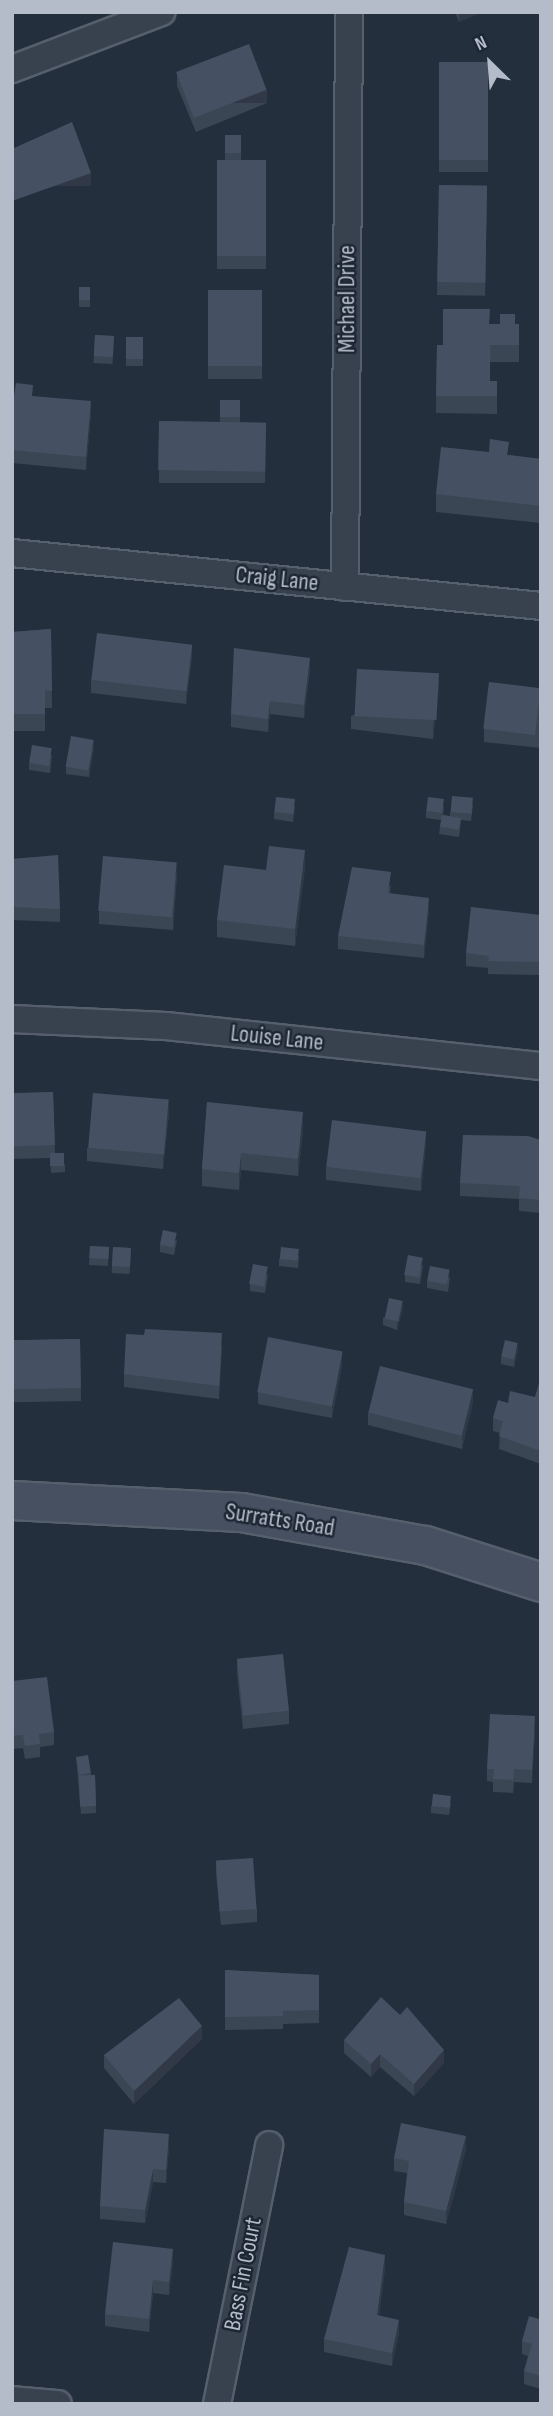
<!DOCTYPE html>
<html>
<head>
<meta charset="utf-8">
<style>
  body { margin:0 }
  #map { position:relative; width:553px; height:2416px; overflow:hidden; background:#242f3e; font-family:"Sofia Sans Condensed",sans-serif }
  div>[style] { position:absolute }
  .roads { filter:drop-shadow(2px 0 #565f6c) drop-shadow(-2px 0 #565f6c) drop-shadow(0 2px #565f6c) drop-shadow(0 -2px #565f6c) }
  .street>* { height:26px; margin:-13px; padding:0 13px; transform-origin:13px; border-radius:13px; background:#38414e }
  .secondary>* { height:37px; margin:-18.5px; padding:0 18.5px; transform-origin:18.5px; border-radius:18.5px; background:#465061 }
  .wall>* { inset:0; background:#3b4654; transform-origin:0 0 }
  .shaded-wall>* { inset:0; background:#303945; transform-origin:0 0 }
  .building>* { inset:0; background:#455162; transform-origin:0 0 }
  span { translate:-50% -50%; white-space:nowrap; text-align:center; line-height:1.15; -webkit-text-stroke:5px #1d2633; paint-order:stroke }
  .street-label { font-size:24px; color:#b4bcc9 }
  .frame { position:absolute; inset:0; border:14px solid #b4bcc9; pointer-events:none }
  .north { position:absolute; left:455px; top:28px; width:70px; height:70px; -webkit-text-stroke:5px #1d2633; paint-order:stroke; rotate:335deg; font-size:19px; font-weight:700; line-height:28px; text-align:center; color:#b4bcc9 }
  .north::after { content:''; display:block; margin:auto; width:24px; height:32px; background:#b4bcc9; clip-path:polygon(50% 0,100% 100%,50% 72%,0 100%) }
</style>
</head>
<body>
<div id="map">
  <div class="roads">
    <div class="street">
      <div style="left:12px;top:69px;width:160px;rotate:-20.9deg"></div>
      <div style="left:12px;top:553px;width:532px;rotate:5.72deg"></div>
      <div style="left:345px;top:587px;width:575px;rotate:-89.6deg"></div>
      <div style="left:12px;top:1019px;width:154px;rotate:2.6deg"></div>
      <div style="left:166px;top:1026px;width:377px;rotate:6.1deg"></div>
      <div style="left:12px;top:2400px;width:46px;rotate:5deg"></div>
      <div style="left:217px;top:2404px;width:264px;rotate:-78.6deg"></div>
    </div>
    <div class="secondary">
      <div style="left:12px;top:1500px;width:229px;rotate:3deg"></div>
      <div style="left:241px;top:1512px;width:187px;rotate:10.2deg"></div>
      <div style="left:425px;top:1545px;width:122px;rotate:17.7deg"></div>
    </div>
  </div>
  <div class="wall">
    <div style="clip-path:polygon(455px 12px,482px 12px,459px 22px)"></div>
    <div style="left:439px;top:62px;width:49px;height:110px"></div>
    <div style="clip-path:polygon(177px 73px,267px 103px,196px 132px,177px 86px)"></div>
    <div style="left:225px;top:135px;width:16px;height:25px"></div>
    <div style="left:217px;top:160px;width:49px;height:109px"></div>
    <div style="left:439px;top:185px;width:48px;height:110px;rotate:1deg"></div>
    <div style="left:90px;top:287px;width:20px;height:11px;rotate:90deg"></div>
    <div style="left:208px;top:290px;width:54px;height:89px"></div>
    <div style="clip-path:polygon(489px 324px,519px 324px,519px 362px,490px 362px,490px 381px,497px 381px,497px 414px,436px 413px,437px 345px,443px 345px)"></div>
    <div style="left:95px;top:335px;width:19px;height:28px;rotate:3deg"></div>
    <div style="left:126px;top:337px;width:17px;height:29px"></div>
    <div style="clip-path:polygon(33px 396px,91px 414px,86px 470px,12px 463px,12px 409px)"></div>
    <div style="clip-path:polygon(240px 400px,240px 422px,266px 423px,265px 483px,159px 483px,159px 421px,220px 422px,220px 401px)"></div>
    <div style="clip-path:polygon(509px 455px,541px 459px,541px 523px,436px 512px,436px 494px)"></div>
    <div style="clip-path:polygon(51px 629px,52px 708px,45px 708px,45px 731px,12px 731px,12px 632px)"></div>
    <div style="clip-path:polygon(192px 657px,186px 704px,91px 693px,91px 680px)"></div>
    <div style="clip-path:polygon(310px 671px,304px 718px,270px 714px,268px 732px,231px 727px,231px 714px)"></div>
    <div style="clip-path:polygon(439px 686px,433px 739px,351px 729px,351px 716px)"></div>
    <div style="clip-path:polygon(541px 688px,541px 748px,484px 742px,484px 729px)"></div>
    <div style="clip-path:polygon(94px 747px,89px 777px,66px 774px,66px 767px)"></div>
    <div style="clip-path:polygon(52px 755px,50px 773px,29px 770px,29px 763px)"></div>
    <div style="clip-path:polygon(473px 805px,471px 821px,461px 820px,459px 837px,439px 834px,441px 820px,426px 818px,426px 811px,444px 806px,443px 815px,450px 816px,450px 812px)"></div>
    <div style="clip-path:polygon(295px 806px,293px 822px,274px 819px,274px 812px)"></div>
    <div style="clip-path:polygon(12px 859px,60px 909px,60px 922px,12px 920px)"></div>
    <div style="clip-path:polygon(305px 867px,295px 946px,217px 937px,217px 920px,266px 870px)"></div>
    <div style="clip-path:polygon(177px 875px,173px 930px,99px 924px,99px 911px)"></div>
    <div style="clip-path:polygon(391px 885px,390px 893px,429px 911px,424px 958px,338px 949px,338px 936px)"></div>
    <div style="clip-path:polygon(541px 915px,541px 975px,488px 974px,488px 968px,466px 966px,466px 953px)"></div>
    <div style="clip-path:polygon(53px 1092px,55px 1153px,65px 1165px,65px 1172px,51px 1173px,50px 1158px,12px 1159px,12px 1093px)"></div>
    <div style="clip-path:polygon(207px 1102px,303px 1130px,298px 1176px,241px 1170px,239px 1190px,202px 1186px,202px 1169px)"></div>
    <div style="clip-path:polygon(169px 1113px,163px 1169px,87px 1161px,87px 1148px)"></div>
    <div style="clip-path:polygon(541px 1140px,541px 1213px,519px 1211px,519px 1199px,460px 1196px,460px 1183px)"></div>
    <div style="clip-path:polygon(426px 1144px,421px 1191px,326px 1180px,326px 1167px)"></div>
    <div style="clip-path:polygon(177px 1240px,174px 1255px,160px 1252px,160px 1245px)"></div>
    <div style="left:90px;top:1246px;width:19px;height:19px;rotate:3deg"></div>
    <div style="left:113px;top:1247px;width:18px;height:26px;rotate:3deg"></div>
    <div style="clip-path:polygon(299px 1256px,298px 1268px,279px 1266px,279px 1259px)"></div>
    <div style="clip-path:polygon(423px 1265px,420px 1284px,405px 1282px,405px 1275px)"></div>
    <div style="clip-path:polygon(268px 1274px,265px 1293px,250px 1291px,250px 1284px)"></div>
    <div style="clip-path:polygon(450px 1277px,448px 1292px,427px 1288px,427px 1281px)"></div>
    <div style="clip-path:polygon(403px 1308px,397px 1330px,383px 1325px,383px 1318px)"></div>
    <div style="left:80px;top:1339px;width:62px;height:68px;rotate:89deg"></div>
    <div style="clip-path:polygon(222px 1346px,219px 1399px,124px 1387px,124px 1374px)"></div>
    <div style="clip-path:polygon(518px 1350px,514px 1367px,501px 1364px,501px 1357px)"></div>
    <div style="clip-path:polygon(342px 1365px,332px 1418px,258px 1404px,258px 1392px)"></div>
    <div style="clip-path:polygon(541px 1383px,541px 1464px,499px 1449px,500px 1433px,493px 1431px,493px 1418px,508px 1403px,535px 1397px)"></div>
    <div style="clip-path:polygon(473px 1402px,462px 1449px,368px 1425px,368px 1412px)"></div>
    <div style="clip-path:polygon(237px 1659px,289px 1711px,289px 1724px,243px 1729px,237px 1672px)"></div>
    <div style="clip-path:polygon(12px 1681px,54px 1732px,54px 1745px,40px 1747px,40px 1757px,25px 1759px,23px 1748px,12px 1749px)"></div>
    <div style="clip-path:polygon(535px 1729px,532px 1783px,514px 1782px,513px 1793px,493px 1792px,493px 1782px,487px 1781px,487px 1769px)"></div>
    <div style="clip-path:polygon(76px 1756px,91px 1773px,91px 1775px,95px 1775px,96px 1813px,81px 1814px)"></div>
    <div style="clip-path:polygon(451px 1803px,449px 1815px,431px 1813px,431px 1806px)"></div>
    <div style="clip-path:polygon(216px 1861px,257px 1909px,257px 1922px,221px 1925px,216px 1874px)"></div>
    <div style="clip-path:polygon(225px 1970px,319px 1975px,319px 2023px,283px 2024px,283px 2029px,225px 2030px)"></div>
    <div style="clip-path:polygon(202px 2039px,134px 2104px,104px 2068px,104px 2055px)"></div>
    <div style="clip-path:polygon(344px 2040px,444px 2063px,414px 2096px,380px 2067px,371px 2077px,344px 2053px)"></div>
    <div style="clip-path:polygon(169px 2147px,166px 2183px,153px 2182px,145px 2223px,100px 2219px,100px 2206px)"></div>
    <div style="clip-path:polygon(466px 2149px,446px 2224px,404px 2215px,404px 2202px,407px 2173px,394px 2171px,394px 2158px)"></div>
    <div style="clip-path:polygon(173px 2262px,169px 2295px,153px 2293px,149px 2332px,105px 2326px,105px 2314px)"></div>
    <div style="clip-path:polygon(385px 2268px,379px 2316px,399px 2333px,392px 2366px,324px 2352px,324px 2339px)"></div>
    <div style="clip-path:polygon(541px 2314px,541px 2389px,524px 2384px,524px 2371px,528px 2356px,522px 2354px,522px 2341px,539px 2319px)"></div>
  </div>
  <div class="shaded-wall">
    <div style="clip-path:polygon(459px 12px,482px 12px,459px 22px)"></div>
    <div style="left:267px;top:90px;width:13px;height:77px;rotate:90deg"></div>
    <div style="left:91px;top:173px;width:13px;height:84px;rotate:90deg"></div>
    <div style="clip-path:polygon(91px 401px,91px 414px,86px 470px,86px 457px)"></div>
    <div style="clip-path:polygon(192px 644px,192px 657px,186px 704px,186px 691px)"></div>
    <div style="clip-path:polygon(310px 658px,310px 671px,304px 718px,304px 705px)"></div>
    <div style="clip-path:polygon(439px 673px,439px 686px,433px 739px,433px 726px)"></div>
    <div style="clip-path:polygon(270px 701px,270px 714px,268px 732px,268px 719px)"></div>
    <div style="clip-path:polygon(94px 740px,94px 747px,89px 777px,89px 770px)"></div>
    <div style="clip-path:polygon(305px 850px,305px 867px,295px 946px,295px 929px)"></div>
    <div style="clip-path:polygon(177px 862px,177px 875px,173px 930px,173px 917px)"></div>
    <div style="clip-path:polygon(429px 898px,429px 911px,424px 958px,424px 945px)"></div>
    <div style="clip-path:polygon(169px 1100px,169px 1113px,163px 1169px,163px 1156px)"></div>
    <div style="clip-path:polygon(303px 1112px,303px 1130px,298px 1176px,298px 1159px)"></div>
    <div style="clip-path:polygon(426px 1131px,426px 1144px,421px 1191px,421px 1178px)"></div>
    <div style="clip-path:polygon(241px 1153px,241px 1170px,239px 1190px,239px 1173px)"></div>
    <div style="clip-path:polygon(403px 1301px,403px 1308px,397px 1330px,397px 1323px)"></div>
    <div style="clip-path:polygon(518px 1343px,518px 1350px,514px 1367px,514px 1361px)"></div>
    <div style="clip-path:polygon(342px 1352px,342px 1365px,332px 1418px,332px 1405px)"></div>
    <div style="clip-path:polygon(473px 1389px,473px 1402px,462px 1449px,462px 1436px)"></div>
    <div style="clip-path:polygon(535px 1716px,535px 1729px,532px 1783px,532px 1770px)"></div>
    <div style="clip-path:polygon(202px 2026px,202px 2039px,134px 2104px,134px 2091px)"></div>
    <div style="clip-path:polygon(444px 2050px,444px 2063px,414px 2096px,414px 2084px)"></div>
    <div style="clip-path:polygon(380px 2054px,380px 2067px,371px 2077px,371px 2064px)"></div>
    <div style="clip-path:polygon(169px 2134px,169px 2147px,166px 2183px,166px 2170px)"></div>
    <div style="clip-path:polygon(466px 2136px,466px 2149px,446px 2224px,446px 2211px)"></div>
    <div style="clip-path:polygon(153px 2169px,153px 2182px,145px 2223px,145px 2210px)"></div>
    <div style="clip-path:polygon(173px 2249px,173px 2262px,169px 2295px,169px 2282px)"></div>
    <div style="clip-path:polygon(385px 2255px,385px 2268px,377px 2328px,377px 2315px)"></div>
    <div style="clip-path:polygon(153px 2280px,153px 2293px,149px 2332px,149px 2319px)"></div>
    <div style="clip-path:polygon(399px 2320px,399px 2333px,392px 2366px,392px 2353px)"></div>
  </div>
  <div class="building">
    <div style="left:249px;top:44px;width:49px;height:78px;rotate:69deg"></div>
    <div style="left:439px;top:62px;width:49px;height:98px"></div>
    <div style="clip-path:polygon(72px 122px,91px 173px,12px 201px,12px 149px)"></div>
    <div style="left:225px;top:135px;width:16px;height:18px"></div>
    <div style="left:217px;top:160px;width:49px;height:96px"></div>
    <div style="left:439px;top:185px;width:48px;height:97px;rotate:1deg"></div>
    <div style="left:90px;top:287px;width:13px;height:11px;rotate:90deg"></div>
    <div style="left:208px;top:290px;width:54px;height:76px"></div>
    <div style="clip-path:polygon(443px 309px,490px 309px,489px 324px,519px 324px,519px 345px,490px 345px,490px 381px,497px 381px,497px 396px,436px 396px,437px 345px,443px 345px)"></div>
    <div style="left:500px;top:314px;width:15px;height:10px"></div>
    <div style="left:95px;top:335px;width:19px;height:21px;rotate:3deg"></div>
    <div style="left:126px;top:337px;width:17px;height:22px"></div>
    <div style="clip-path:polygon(16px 383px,33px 385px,32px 396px,91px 401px,86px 457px,12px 450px,12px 409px)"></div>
    <div style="left:240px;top:400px;width:17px;height:20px;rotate:90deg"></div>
    <div style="left:159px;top:421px;width:107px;height:49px;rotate:1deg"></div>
    <div style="clip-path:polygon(490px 439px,509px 442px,507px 455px,541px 459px,541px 506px,436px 494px,441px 447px,489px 452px)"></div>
    <div style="clip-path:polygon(51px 629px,52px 691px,45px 690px,45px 714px,12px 714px,12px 632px)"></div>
    <div style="left:97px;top:633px;width:96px;height:47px;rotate:7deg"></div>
    <div style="clip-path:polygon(234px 648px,310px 658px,304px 705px,270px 701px,268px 719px,231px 714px)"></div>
    <div style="left:357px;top:669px;width:82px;height:47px;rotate:3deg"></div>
    <div style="left:489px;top:682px;width:52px;height:47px;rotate:7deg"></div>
    <div style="left:71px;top:736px;width:23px;height:31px;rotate:10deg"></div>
    <div style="left:32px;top:745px;width:20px;height:18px;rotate:9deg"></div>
    <div style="left:452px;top:796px;width:21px;height:16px;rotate:5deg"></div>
    <div style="left:276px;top:797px;width:19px;height:15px;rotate:6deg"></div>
    <div style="left:428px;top:797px;width:16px;height:14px;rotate:7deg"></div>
    <div style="left:442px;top:815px;width:19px;height:12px;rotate:9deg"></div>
    <div style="clip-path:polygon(269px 846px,305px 850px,295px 929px,217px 920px,224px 865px,266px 870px)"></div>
    <div style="clip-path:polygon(58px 855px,60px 909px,12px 907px,12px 859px)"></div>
    <div style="left:103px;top:856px;width:74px;height:55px;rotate:5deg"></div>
    <div style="clip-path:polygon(352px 867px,391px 872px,388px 893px,429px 898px,424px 945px,338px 936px)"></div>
    <div style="clip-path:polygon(471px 907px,541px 915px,541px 962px,488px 961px,489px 956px,466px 953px)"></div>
    <div style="left:53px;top:1092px;width:53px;height:41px;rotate:88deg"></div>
    <div style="left:93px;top:1093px;width:76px;height:55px;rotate:5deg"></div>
    <div style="clip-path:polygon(207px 1102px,303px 1112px,298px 1159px,241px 1153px,239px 1173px,202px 1169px)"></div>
    <div style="left:332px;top:1120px;width:95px;height:47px;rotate:7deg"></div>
    <div style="clip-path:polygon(463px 1135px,528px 1136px,541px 1140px,541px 1200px,519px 1198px,520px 1186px,460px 1183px)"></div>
    <div style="left:50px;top:1153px;width:14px;height:13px"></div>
    <div style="left:163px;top:1230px;width:14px;height:15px;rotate:12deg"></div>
    <div style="left:90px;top:1246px;width:19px;height:12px;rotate:3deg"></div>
    <div style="left:113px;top:1247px;width:18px;height:19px;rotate:3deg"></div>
    <div style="left:281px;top:1247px;width:18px;height:12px;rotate:6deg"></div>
    <div style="left:408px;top:1255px;width:15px;height:20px;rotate:11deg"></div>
    <div style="left:253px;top:1264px;width:15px;height:20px;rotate:11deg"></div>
    <div style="left:430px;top:1266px;width:20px;height:15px;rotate:11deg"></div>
    <div style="left:389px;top:1298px;width:14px;height:21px;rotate:12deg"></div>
    <div style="clip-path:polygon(145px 1329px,222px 1333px,219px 1386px,124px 1374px,126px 1334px,144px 1335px)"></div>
    <div style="left:268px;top:1337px;width:76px;height:56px;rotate:11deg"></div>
    <div style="left:80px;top:1339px;width:49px;height:68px;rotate:89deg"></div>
    <div style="left:505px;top:1340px;width:13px;height:17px;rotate:13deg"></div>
    <div style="left:380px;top:1366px;width:96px;height:48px;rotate:14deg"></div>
    <div style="clip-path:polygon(539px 1383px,541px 1383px,541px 1451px,499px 1436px,503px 1421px,493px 1418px,498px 1400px,508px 1403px,510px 1391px,535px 1397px)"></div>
    <div style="left:283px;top:1654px;width:57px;height:46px;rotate:84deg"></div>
    <div style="clip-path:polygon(47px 1677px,54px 1732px,39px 1734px,40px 1744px,25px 1746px,23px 1735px,12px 1736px,12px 1681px)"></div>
    <div style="clip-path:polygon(490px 1714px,535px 1716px,532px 1770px,514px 1769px,513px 1780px,493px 1779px,494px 1769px,487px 1769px)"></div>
    <div style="left:88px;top:1755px;width:18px;height:12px;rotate:81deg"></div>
    <div style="left:95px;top:1775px;width:31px;height:16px;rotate:88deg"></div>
    <div style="left:433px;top:1794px;width:18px;height:12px;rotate:6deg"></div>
    <div style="left:253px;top:1858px;width:51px;height:37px;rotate:86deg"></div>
    <div style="clip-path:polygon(225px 1970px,319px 1975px,319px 2010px,283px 2011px,283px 2016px,225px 2017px)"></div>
    <div style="clip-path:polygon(381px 1997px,400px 2015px,407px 2007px,444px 2050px,414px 2084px,380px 2054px,371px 2064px,344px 2040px)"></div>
    <div style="clip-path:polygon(179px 1998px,202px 2026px,134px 2091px,104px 2055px)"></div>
    <div style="clip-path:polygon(401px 2123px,466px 2136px,446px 2211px,404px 2202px,409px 2161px,394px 2158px)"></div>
    <div style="clip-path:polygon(104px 2129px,169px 2134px,166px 2170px,153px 2169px,145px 2210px,100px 2206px)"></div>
    <div style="clip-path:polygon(113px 2242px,173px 2249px,169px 2282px,153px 2280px,149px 2319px,105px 2314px)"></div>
    <div style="clip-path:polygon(349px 2247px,385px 2255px,377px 2315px,399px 2320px,392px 2353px,324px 2339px)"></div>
    <div style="clip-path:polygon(541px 2314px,541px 2376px,524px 2371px,532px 2344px,522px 2341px,529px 2316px,539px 2319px)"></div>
  </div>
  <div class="street-label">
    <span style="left:347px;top:299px;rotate:-90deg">Michael Drive</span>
    <span style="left:277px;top:579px;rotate:6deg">Craig Lane</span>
    <span style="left:277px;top:1038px;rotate:6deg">Louise Lane</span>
    <span style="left:280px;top:1520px;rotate:9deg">Surratts Road</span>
    <span style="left:243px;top:2274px;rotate:-79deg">Bass Fin Court</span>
  </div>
  <div class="frame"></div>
  <div class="north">N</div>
</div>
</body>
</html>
